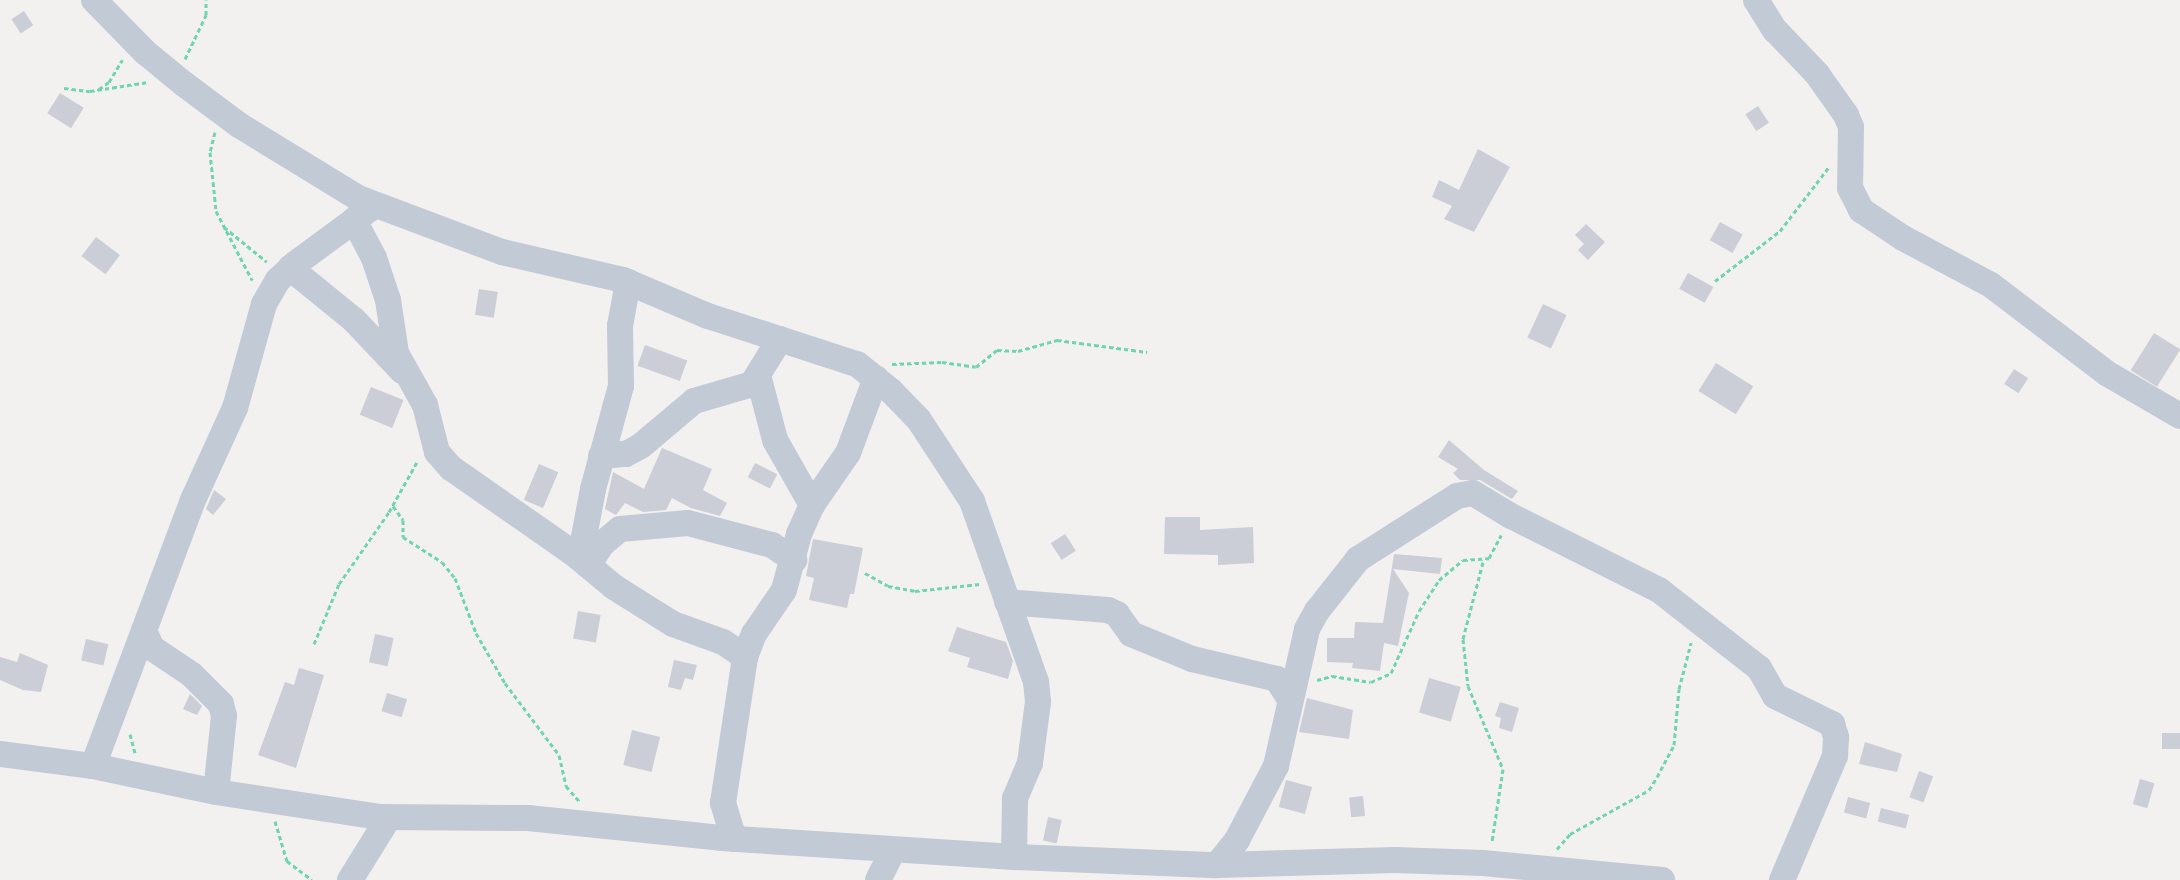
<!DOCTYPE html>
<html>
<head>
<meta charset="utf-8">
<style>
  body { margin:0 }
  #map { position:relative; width:2180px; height:880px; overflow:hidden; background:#f3f0f0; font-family:"Asap Condensed",sans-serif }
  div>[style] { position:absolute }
  .building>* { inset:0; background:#cbced6; transform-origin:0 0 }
  .path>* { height:3px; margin-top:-1.5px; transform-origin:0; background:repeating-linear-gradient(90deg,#6fd5b1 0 4.5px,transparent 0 7.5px) }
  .minor>* { height:26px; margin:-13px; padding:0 13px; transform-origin:13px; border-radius:13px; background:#c2cad6 }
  span { translate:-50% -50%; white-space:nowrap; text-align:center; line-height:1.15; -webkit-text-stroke:4.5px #fff; paint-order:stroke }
</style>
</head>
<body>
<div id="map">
  <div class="building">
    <div style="left:24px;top:11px;width:17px;height:15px;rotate:57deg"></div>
    <div style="left:60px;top:93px;width:28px;height:24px;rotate:32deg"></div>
    <div style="left:1758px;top:106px;width:20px;height:15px;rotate:57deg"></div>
    <div style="clip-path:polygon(1478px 149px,1510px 167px,1474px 232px,1444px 219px,1452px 206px,1432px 197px,1439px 180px,1459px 190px)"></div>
    <div style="left:1720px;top:222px;width:26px;height:21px;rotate:29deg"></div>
    <div style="clip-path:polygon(1586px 224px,1605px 242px,1588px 260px,1578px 250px,1584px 244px,1575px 235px)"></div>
    <div style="left:96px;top:237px;width:30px;height:24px;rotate:37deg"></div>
    <div style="left:1688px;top:273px;width:29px;height:18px;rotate:29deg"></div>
    <div style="left:479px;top:289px;width:19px;height:26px;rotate:9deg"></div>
    <div style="left:1543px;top:304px;width:26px;height:37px;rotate:25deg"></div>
    <div style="left:2154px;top:333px;width:31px;height:44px;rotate:32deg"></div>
    <div style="left:645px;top:345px;width:45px;height:22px;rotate:20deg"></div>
    <div style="left:1716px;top:363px;width:44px;height:33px;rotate:32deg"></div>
    <div style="left:2014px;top:369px;width:17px;height:18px;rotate:33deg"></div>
    <div style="left:371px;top:387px;width:35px;height:30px;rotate:22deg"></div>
    <div style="clip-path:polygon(1449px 440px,1484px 470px,1518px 491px,1512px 499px,1480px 480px,1460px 480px,1453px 473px,1458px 469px,1438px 457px)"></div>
    <div style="clip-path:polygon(662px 448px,712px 469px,703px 490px,727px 503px,720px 516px,691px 508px,672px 498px,666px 510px,643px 512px,625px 503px,616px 515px,605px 509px,613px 472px,644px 489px)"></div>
    <div style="left:755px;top:463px;width:25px;height:16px;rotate:27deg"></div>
    <div style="left:539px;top:464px;width:21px;height:39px;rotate:23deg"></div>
    <div style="clip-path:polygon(214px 490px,226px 499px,213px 515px,206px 509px)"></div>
    <div style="clip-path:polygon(1165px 517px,1200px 517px,1200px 530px,1253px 527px,1254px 563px,1218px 565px,1218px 555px,1164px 554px)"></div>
    <div style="left:1065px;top:534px;width:20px;height:17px;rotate:57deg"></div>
    <div style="clip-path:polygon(813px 539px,863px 548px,854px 594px,850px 594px,847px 608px,809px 600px,814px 578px,806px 576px)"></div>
    <div style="clip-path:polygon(1394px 554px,1442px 558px,1440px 574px,1393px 569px,1409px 593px,1398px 646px,1384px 643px,1380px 671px,1352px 668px,1353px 663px,1327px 662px,1327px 638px,1354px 638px,1355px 622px,1383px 623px)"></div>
    <div style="left:578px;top:611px;width:23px;height:28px;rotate:10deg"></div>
    <div style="clip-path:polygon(957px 627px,1006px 642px,1013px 661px,1008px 679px,967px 667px,970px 658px,948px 651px)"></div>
    <div style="left:375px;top:634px;width:19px;height:29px;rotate:12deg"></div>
    <div style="left:86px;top:639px;width:23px;height:22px;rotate:13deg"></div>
    <div style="clip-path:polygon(20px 653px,48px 665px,41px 692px,23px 690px,0 680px,0 657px,17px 662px)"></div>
    <div style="clip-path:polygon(674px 660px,697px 665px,693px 680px,685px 678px,681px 690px,668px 687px)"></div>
    <div style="clip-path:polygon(299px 668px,324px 675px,296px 768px,258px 755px,285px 682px,294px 685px)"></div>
    <div style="left:1429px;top:678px;width:33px;height:36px;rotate:16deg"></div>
    <div style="left:387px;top:693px;width:21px;height:19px;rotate:17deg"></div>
    <div style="clip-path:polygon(190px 694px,202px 706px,197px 715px,183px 709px)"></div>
    <div style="clip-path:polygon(1307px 698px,1353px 710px,1349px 739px,1299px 732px)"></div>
    <div style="clip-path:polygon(1500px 702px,1519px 708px,1512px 732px,1499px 728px,1501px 718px,1495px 716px)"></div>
    <div style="left:632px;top:730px;width:29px;height:36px;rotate:14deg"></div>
    <div style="left:2162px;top:733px;width:18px;height:16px"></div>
    <div style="clip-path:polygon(1865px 742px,1902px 754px,1897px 772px,1859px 764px)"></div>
    <div style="left:1919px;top:771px;width:15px;height:28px;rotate:20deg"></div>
    <div style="left:2140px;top:779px;width:15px;height:26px;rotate:16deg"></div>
    <div style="left:1286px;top:780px;width:27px;height:28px;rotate:15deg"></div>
    <div style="left:1363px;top:796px;width:20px;height:14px;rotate:84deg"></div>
    <div style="left:1848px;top:797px;width:23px;height:16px;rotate:15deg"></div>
    <div style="left:1881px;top:808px;width:29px;height:14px;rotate:14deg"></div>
    <div style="left:1048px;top:817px;width:14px;height:24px;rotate:12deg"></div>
  </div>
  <div class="path">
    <div style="left:185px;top:59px;width:49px;rotate:-64.5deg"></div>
    <div style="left:206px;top:15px;width:15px;rotate:-90deg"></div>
    <div style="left:64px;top:88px;width:26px;rotate:7deg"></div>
    <div style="left:90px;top:91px;width:59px;rotate:-8.8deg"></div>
    <div style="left:99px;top:89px;width:12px;rotate:-35deg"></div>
    <div style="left:109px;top:82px;width:26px;rotate:-59deg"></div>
    <div style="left:215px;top:132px;width:21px;rotate:104deg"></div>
    <div style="left:210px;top:152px;width:59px;rotate:84.2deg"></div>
    <div style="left:216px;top:211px;width:78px;rotate:62.4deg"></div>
    <div style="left:224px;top:227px;width:55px;rotate:39.1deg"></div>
    <div style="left:1715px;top:281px;width:82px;rotate:-37.6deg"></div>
    <div style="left:1780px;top:231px;width:81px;rotate:-52.6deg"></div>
    <div style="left:892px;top:364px;width:50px;rotate:-2.3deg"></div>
    <div style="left:942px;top:362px;width:34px;rotate:8deg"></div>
    <div style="left:976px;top:367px;width:27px;rotate:-39deg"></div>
    <div style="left:997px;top:350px;width:21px;rotate:3deg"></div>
    <div style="left:1018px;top:351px;width:41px;rotate:-15.8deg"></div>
    <div style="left:1057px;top:340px;width:91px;rotate:7.6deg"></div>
    <div style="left:393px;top:506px;width:17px;rotate:54deg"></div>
    <div style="left:403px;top:520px;width:17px;rotate:90deg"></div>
    <div style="left:403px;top:537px;width:46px;rotate:32.7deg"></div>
    <div style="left:442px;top:562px;width:21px;rotate:51deg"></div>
    <div style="left:455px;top:578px;width:59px;rotate:69.1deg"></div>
    <div style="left:476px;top:633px;width:58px;rotate:59.9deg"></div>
    <div style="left:505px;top:683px;width:90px;rotate:53.1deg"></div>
    <div style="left:559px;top:755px;width:32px;rotate:77deg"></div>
    <div style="left:566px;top:786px;width:20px;rotate:49deg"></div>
    <div style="left:1483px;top:562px;width:80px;rotate:104.6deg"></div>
    <div style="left:1463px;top:639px;width:47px;rotate:83.9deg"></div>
    <div style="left:1468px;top:686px;width:90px;rotate:67.1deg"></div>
    <div style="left:1503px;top:769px;width:74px;rotate:98.6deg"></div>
    <div style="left:865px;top:573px;width:26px;rotate:29deg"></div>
    <div style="left:888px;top:586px;width:27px;rotate:10deg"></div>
    <div style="left:915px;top:591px;width:65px;rotate:-6.1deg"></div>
    <div style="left:314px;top:644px;width:65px;rotate:-67.4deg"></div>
    <div style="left:339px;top:584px;width:88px;rotate:-55.2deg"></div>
    <div style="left:389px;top:512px;width:57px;rotate:-60.8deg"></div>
    <div style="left:1317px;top:680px;width:16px;rotate:-15deg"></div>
    <div style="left:1332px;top:676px;width:39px;rotate:9deg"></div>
    <div style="left:1371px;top:682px;width:22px;rotate:-24deg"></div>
    <div style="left:1391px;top:673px;width:68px;rotate:-65.7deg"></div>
    <div style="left:1419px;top:611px;width:37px;rotate:-57deg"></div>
    <div style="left:1439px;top:580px;width:31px;rotate:-40deg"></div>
    <div style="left:1463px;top:560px;width:26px;rotate:-4deg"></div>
    <div style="left:1489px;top:558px;width:26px;rotate:-62deg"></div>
    <div style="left:130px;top:734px;width:20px;rotate:75deg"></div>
    <div style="left:275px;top:821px;width:42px;rotate:73.3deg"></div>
    <div style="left:287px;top:861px;width:31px;rotate:37deg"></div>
    <div style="left:1557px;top:849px;width:20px;rotate:-49deg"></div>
    <div style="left:1570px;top:834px;width:90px;rotate:-29.1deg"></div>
    <div style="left:1649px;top:790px;width:15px;rotate:-58deg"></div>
    <div style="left:1657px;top:777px;width:36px;rotate:-62deg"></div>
    <div style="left:1674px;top:745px;width:56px;rotate:-84.9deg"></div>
    <div style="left:1679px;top:689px;width:48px;rotate:-75.4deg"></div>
  </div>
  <div class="minor">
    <div style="left:94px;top:0;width:73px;rotate:45.6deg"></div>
    <div style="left:145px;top:52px;width:50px;rotate:39.4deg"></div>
    <div style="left:184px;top:84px;width:69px;rotate:36.7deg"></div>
    <div style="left:239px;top:125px;width:140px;rotate:31.5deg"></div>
    <div style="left:358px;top:198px;width:154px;rotate:20.6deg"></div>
    <div style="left:502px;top:252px;width:124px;rotate:13deg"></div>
    <div style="left:623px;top:280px;width:92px;rotate:23deg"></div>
    <div style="left:708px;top:316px;width:157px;rotate:17.9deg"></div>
    <div style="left:857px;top:364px;width:43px;rotate:38.5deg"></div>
    <div style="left:891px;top:391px;width:40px;rotate:46deg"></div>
    <div style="left:919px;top:420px;width:97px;rotate:56.8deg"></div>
    <div style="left:972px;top:501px;width:192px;rotate:70.5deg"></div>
    <div style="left:1036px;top:682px;width:20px;rotate:84deg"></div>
    <div style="left:1038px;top:702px;width:62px;rotate:97.5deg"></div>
    <div style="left:1030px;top:763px;width:38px;rotate:113deg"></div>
    <div style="left:1015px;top:798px;width:59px;rotate:91deg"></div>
    <div style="left:1756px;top:0;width:36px;rotate:58deg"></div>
    <div style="left:1775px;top:30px;width:61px;rotate:46.3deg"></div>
    <div style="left:1817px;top:74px;width:50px;rotate:54.7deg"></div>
    <div style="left:1846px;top:115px;width:13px;rotate:67deg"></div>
    <div style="left:1851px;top:127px;width:61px;rotate:90.9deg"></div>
    <div style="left:1850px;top:188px;width:25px;rotate:63deg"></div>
    <div style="left:1861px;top:210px;width:50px;rotate:33.7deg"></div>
    <div style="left:1903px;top:238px;width:100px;rotate:28.1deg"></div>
    <div style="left:1991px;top:285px;width:147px;rotate:37.3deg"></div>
    <div style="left:2108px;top:374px;width:83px;rotate:30.3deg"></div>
    <div style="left:354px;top:220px;width:43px;rotate:62.2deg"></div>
    <div style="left:374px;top:258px;width:44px;rotate:71.6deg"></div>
    <div style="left:388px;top:300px;width:54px;rotate:81.4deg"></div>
    <div style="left:396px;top:353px;width:60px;rotate:60.9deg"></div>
    <div style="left:425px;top:405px;width:49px;rotate:75.7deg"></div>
    <div style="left:437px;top:452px;width:21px;rotate:49deg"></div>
    <div style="left:451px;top:468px;width:149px;rotate:34.9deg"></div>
    <div style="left:573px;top:553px;width:53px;rotate:39.7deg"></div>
    <div style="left:614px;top:587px;width:70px;rotate:32.1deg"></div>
    <div style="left:673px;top:624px;width:53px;rotate:19.8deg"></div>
    <div style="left:723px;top:642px;width:27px;rotate:34deg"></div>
    <div style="left:290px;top:268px;width:82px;rotate:39.1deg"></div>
    <div style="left:354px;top:320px;width:70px;rotate:46.7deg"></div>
    <div style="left:758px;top:375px;width:67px;rotate:75.3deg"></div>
    <div style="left:775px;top:440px;width:75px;rotate:60.4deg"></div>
    <div style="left:601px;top:456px;width:25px;rotate:-5deg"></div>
    <div style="left:626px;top:454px;width:18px;rotate:-29deg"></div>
    <div style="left:642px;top:445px;width:68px;rotate:-40.2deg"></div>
    <div style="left:694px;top:401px;width:60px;rotate:-16.3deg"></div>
    <div style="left:752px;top:384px;width:53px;rotate:-58.1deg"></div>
    <div style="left:580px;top:558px;width:70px;rotate:-79.3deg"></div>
    <div style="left:593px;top:489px;width:107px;rotate:-74.8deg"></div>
    <div style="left:621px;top:386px;width:60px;rotate:-91deg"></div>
    <div style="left:620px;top:326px;width:45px;rotate:-79.7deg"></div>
    <div style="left:588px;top:565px;width:25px;rotate:-56deg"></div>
    <div style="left:602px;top:544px;width:23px;rotate:-40deg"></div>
    <div style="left:620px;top:529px;width:68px;rotate:-5deg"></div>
    <div style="left:688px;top:523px;width:87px;rotate:14.7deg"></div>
    <div style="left:772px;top:545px;width:27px;rotate:34deg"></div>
    <div style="left:1007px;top:602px;width:101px;rotate:4.5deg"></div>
    <div style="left:1108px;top:610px;width:10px;rotate:24deg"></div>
    <div style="left:1117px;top:614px;width:24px;rotate:55deg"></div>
    <div style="left:1131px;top:634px;width:66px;rotate:22.3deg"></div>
    <div style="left:1192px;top:659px;width:87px;rotate:13.2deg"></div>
    <div style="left:1277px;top:679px;width:25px;rotate:58deg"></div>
    <div style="left:144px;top:631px;width:19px;rotate:65deg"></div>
    <div style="left:152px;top:648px;width:48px;rotate:34deg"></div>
    <div style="left:192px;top:675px;width:41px;rotate:45deg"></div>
    <div style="left:221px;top:704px;width:12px;rotate:76deg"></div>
    <div style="left:224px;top:716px;width:76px;rotate:96deg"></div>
    <div style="left:0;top:754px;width:94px;rotate:7.4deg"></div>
    <div style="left:93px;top:766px;width:126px;rotate:11.9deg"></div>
    <div style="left:216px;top:792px;width:165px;rotate:8.7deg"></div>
    <div style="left:379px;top:817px;width:149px;rotate:0.4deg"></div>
    <div style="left:528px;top:818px;width:194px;rotate:5.9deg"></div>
    <div style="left:721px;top:838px;width:294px;rotate:3.7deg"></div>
    <div style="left:1014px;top:857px;width:203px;rotate:2.3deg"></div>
    <div style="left:1217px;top:865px;width:178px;rotate:-1.6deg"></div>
    <div style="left:1395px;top:860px;width:88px;rotate:2deg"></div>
    <div style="left:1483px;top:863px;width:180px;rotate:5.4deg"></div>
    <div style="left:93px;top:766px;width:284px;rotate:-69.4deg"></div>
    <div style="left:193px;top:500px;width:101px;rotate:-65.5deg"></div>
    <div style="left:235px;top:408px;width:108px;rotate:-74.4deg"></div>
    <div style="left:264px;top:304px;width:28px;rotate:-60deg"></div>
    <div style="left:278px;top:280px;width:23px;rotate:-43deg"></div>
    <div style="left:295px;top:264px;width:99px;rotate:-36.4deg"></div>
    <div style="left:734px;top:839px;width:38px;rotate:-107deg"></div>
    <div style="left:723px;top:803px;width:148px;rotate:-81.4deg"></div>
    <div style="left:745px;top:657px;width:25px;rotate:-69deg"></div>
    <div style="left:754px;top:634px;width:53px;rotate:-55.7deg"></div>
    <div style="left:784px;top:590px;width:58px;rotate:-75deg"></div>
    <div style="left:799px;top:534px;width:32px;rotate:-66deg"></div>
    <div style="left:812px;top:505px;width:63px;rotate:-55.3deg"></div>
    <div style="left:848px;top:453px;width:80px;rotate:-69.5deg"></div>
    <div style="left:1217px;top:865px;width:32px;rotate:-51deg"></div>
    <div style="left:1237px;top:840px;width:84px;rotate:-62.2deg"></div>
    <div style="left:1276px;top:766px;width:140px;rotate:-77.2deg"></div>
    <div style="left:1307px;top:629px;width:21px;rotate:-61deg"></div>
    <div style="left:1317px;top:611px;width:66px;rotate:-51.7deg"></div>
    <div style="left:1358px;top:559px;width:117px;rotate:-32.5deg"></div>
    <div style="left:1457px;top:496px;width:16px;rotate:-11deg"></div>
    <div style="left:1473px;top:493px;width:44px;rotate:31.2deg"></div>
    <div style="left:1511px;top:516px;width:165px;rotate:26.6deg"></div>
    <div style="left:1659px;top:590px;width:127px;rotate:38deg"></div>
    <div style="left:1759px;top:668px;width:32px;rotate:60deg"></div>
    <div style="left:1775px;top:696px;width:64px;rotate:26.2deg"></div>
    <div style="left:1832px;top:724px;width:14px;rotate:73deg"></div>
    <div style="left:1836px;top:737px;width:19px;rotate:93deg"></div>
    <div style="left:1835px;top:756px;width:135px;rotate:113.1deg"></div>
    <div style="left:350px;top:880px;width:74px;rotate:-58.2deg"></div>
    <div style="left:878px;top:880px;width:34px;rotate:-63deg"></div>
  </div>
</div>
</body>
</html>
